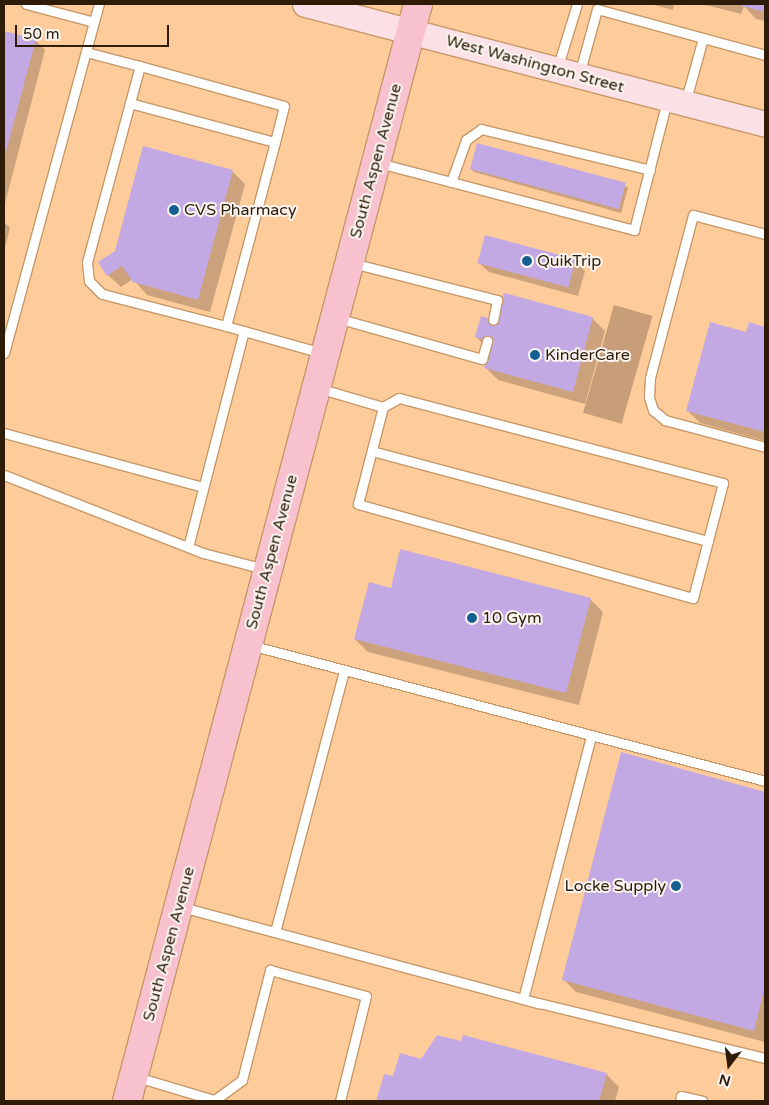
<!DOCTYPE html>
<html>
<head>
<meta charset="utf-8">
<style>
  body { margin:0 }
  #map { position:relative; width:769px; height:1105px; overflow:hidden; background:#fecb9a; font-family:"Varela Round",sans-serif }
  div>[style] { position:absolute }
  .green>* { inset:0; background:#c79e78; transform-origin:0 0 }
  .shadow>* { inset:0; background:#0003 }
  .building>* { inset:0; background:#c3a9e3; transform-origin:0 0 }
  .roads { filter:drop-shadow(1px 0 #c79767) drop-shadow(-1px 0 #c79767) drop-shadow(0 1px #c79767) drop-shadow(0 -1px #c79767) }
  .lane>* { height:9px; margin:-4.5px; padding:0 4.5px; transform-origin:4.5px; border-radius:4.5px; background:#fff }
  .secondary>* { height:25px; margin:-12.5px; padding:0 12.5px; transform-origin:12.5px; border-radius:12.5px; background:#fbe0e6 }
  .primary>* { height:28px; margin:-14px; padding:0 14px; transform-origin:14px; border-radius:14px; background:#f8c1ce }
  .dots>* { width:14px; height:14px; translate:-50% -50%; box-sizing:border-box; border:2px solid #fbf6f1; border-radius:50% }
  span { translate:-50% -50%; white-space:nowrap; text-align:center; line-height:1.15; -webkit-text-stroke:4px #fbf6f1; paint-order:stroke }
  .street-label { font-size:16px; color:#2e1b08 }
  .poi-label { font-size:16px; color:#2e1b08 }
  .left { translate:0 -50%; text-align:left }
  .right { translate:-100% -50%; text-align:right }
  .frame { position:absolute; inset:0; border:5px solid #2e1b08; pointer-events:none }
  .north { position:absolute; left:704px; top:1040px; width:50px; height:50px; -webkit-text-stroke:4px #fbf6f1; paint-order:stroke; rotate:195deg; font-size:14px; font-weight:700; line-height:20px; text-align:center; color:#2e1b08 }
  .north::after { content:''; display:block; margin:auto; width:18px; height:22px; background:#2e1b08; clip-path:polygon(50% 0,100% 100%,50% 72%,0 100%) }
  .scale { position:absolute; left:15px; top:25px; width:154px; height:22px; box-sizing:border-box; border:2px solid #2e1b08; border-top:0; padding-left:6px; font-size:15px; line-height:18px; white-space:nowrap; color:#2e1b08; -webkit-text-stroke:4px #fbf6f1; paint-order:stroke }
</style>
</head>
<body>
<div id="map">
  <div class="green">
    <div style="left:614px;top:305px;width:40px;height:112px;rotate:16deg"></div>
  </div>
  <div class="shadow">
    <div style="clip-path:polygon(651px 4px,674px 4px,673px 10px)"></div>
    <div style="clip-path:polygon(702px 4px,765px 4px,765px 21px,756px 19px,744px 6px,741px 14px)"></div>
    <div style="clip-path:polygon(4px 32px,35px 40px,45px 50px,4px 207px)"></div>
    <div style="clip-path:polygon(478px 145px,625px 186px,628px 188px,621px 213px,474px 172px,471px 169px)"></div>
    <div style="clip-path:polygon(232px 171px,245px 184px,210px 312px,147px 295px,133px 279px,121px 287px,108px 275px,116px 251px)"></div>
    <div style="clip-path:polygon(4px 222px,10px 228px,4px 251px)"></div>
    <div style="clip-path:polygon(575px 261px,585px 271px,578px 296px,489px 272px,479px 263px)"></div>
    <div style="clip-path:polygon(592px 318px,605px 331px,585px 404px,498px 380px,485px 367px,489px 350px,476px 337px,498px 322px)"></div>
    <div style="clip-path:polygon(750px 324px,765px 328px,765px 441px,700px 423px,687px 410px,747px 334px)"></div>
    <div style="clip-path:polygon(392px 589px,590px 599px,603px 612px,579px 705px,368px 652px,355px 639px)"></div>
    <div style="clip-path:polygon(622px 754px,765px 793px,765px 1042px,576px 992px,563px 979px)"></div>
    <div style="clip-path:polygon(421px 1061px,606px 1074px,619px 1087px,615px 1101px,377px 1101px,385px 1075px,394px 1078px)"></div>
  </div>
  <div class="building">
    <div style="clip-path:polygon(743px 4px,765px 4px,765px 12px,742px 6px)"></div>
    <div style="clip-path:polygon(4px 31px,36px 39px,4px 159px)"></div>
    <div style="left:477px;top:143px;width:154px;height:27px;rotate:15deg"></div>
    <div style="clip-path:polygon(143px 146px,233px 170px,198px 300px,133px 282px,122px 266px,107px 276px,98px 262px,115px 251px)"></div>
    <div style="left:485px;top:235px;width:94px;height:29px;rotate:15deg"></div>
    <div style="clip-path:polygon(504px 293px,593px 317px,573px 392px,484px 368px,491px 342px,475px 337px,481px 316px,497px 321px)"></div>
    <div style="clip-path:polygon(710px 322px,746px 332px,749px 322px,765px 327px,765px 432px,686px 411px)"></div>
    <div style="clip-path:polygon(400px 549px,591px 598px,566px 693px,354px 639px,369px 582px,391px 588px)"></div>
    <div style="clip-path:polygon(621px 752px,765px 792px,765px 986px,754px 1031px,562px 980px)"></div>
    <div style="clip-path:polygon(437px 1035px,461px 1041px,463px 1035px,607px 1073px,599px 1101px,376px 1101px,384px 1074px,393px 1076px,400px 1053px,421px 1059px)"></div>
  </div>
  <div class="roads">
    <div class="lane">
      <div style="left:26px;top:4px;width:70px;rotate:14.8deg"></div>
      <div style="left:86px;top:52px;width:56px;rotate:14.5deg"></div>
      <div style="left:557px;top:69px;width:68px;rotate:-72.9deg"></div>
      <div style="left:579px;top:75px;width:68px;rotate:-74.7deg"></div>
      <div style="left:597px;top:9px;width:174px;rotate:15.3deg"></div>
      <div style="left:130px;top:103px;width:150px;rotate:15.1deg"></div>
      <div style="left:275px;top:142px;width:190px;rotate:104.9deg"></div>
      <div style="left:226px;top:326px;width:100px;rotate:15.7deg"></div>
      <div style="left:685px;top:103px;width:67px;rotate:-74.5deg"></div>
      <div style="left:379px;top:163px;width:264px;rotate:14.7deg"></div>
      <div style="left:634px;top:230px;width:133px;rotate:-75.7deg"></div>
      <div style="left:451px;top:182px;width:45px;rotate:-70.3deg"></div>
      <div style="left:466px;top:140px;width:19px;rotate:-36deg"></div>
      <div style="left:481px;top:129px;width:174px;rotate:13.6deg"></div>
      <div style="left:765px;top:234px;width:74px;rotate:-165.2deg"></div>
      <div style="left:693px;top:215px;width:169px;rotate:104.8deg"></div>
      <div style="left:650px;top:378px;width:19px;rotate:93deg"></div>
      <div style="left:649px;top:397px;width:14px;rotate:73deg"></div>
      <div style="left:653px;top:410px;width:16px;rotate:40deg"></div>
      <div style="left:665px;top:420px;width:104px;rotate:15.1deg"></div>
      <div style="left:352px;top:263px;width:150px;rotate:14.3deg"></div>
      <div style="left:497px;top:300px;width:20px;rotate:101deg"></div>
      <div style="left:337px;top:318px;width:151px;rotate:15.8deg"></div>
      <div style="left:482px;top:359px;width:19px;rotate:-74deg"></div>
      <div style="left:226px;top:326px;width:128px;rotate:-165.5deg"></div>
      <div style="left:102px;top:294px;width:18px;rotate:-135deg"></div>
      <div style="left:89px;top:281px;width:19px;rotate:-96deg"></div>
      <div style="left:87px;top:262px;width:203px;rotate:-74.9deg"></div>
      <div style="left:140px;top:66px;width:149px;rotate:15.5deg"></div>
      <div style="left:284px;top:106px;width:37px;rotate:104deg"></div>
      <div style="left:4px;top:353px;width:362px;rotate:-74.8deg"></div>
      <div style="left:318px;top:388px;width:68px;rotate:16.3deg"></div>
      <div style="left:383px;top:407px;width:100px;rotate:104.5deg"></div>
      <div style="left:358px;top:504px;width:348px;rotate:15.7deg"></div>
      <div style="left:693px;top:598px;width:119px;rotate:-75.4deg"></div>
      <div style="left:723px;top:483px;width:335px;rotate:-165.3deg"></div>
      <div style="left:399px;top:398px;width:18px;rotate:151deg"></div>
      <div style="left:4px;top:433px;width:206px;rotate:15.2deg"></div>
      <div style="left:372px;top:451px;width:348px;rotate:15deg"></div>
      <div style="left:4px;top:475px;width:214px;rotate:21.4deg"></div>
      <div style="left:203px;top:553px;width:64px;rotate:14.5deg"></div>
      <div style="left:188px;top:547px;width:223px;rotate:-75.5deg"></div>
      <div style="left:250px;top:645px;width:533px;rotate:14.79deg"></div>
      <div style="left:182px;top:907px;width:370px;rotate:15.1deg"></div>
      <div style="left:539px;top:1003px;width:233px;rotate:13.7deg"></div>
      <div style="left:275px;top:932px;width:271px;rotate:-75.2deg"></div>
      <div style="left:523px;top:999px;width:272px;rotate:-75.5deg"></div>
      <div style="left:137px;top:1077px;width:84px;rotate:16.7deg"></div>
      <div style="left:216px;top:1099px;width:32px;rotate:-36deg"></div>
      <div style="left:242px;top:1080px;width:114px;rotate:-75.7deg"></div>
      <div style="left:270px;top:970px;width:99px;rotate:15.2deg"></div>
      <div style="left:366px;top:996px;width:108px;rotate:103.9deg"></div>
      <div style="left:680px;top:1101px;width:5px;rotate:-79deg"></div>
      <div style="left:681px;top:1096px;width:22px;rotate:13deg"></div>
    </div>
    <div class="secondary">
      <div style="left:305px;top:4px;width:475px;rotate:14.6deg"></div>
    </div>
    <div class="primary">
      <div style="left:127px;top:1101px;width:1135px;rotate:-75.14deg"></div>
    </div>
  </div>
  <div class="dots">
    <div style="left:174px;top:210px;background:#155f93"></div>
    <div style="left:527px;top:261px;background:#155f93"></div>
    <div style="left:535px;top:355px;background:#155f93"></div>
    <div style="left:472px;top:618px;background:#155f93"></div>
    <div style="left:676px;top:886px;background:#155f93"></div>
  </div>
  <div class="street-label">
    <span style="left:535px;top:64px;rotate:15deg">West Washington Street</span>
    <span style="left:376px;top:161px;rotate:-75deg">South Aspen Avenue</span>
    <span style="left:272px;top:552px;rotate:-75deg">South Aspen Avenue</span>
    <span style="left:169px;top:944px;rotate:-75deg">South Aspen Avenue</span>
  </div>
  <div class="poi-label">
    <span class="left" style="left:184px;top:210px">CVS Pharmacy</span>
    <span class="left" style="left:537px;top:261px">QuikTrip</span>
    <span class="left" style="left:545px;top:355px">KinderCare</span>
    <span class="left" style="left:482px;top:618px">10 Gym</span>
    <span class="right" style="left:666px;top:886px">Locke Supply</span>
  </div>
  <div class="frame"></div>
  <div class="north">N</div>
  <div class="scale">50 m</div>
</div>
</body>
</html>
